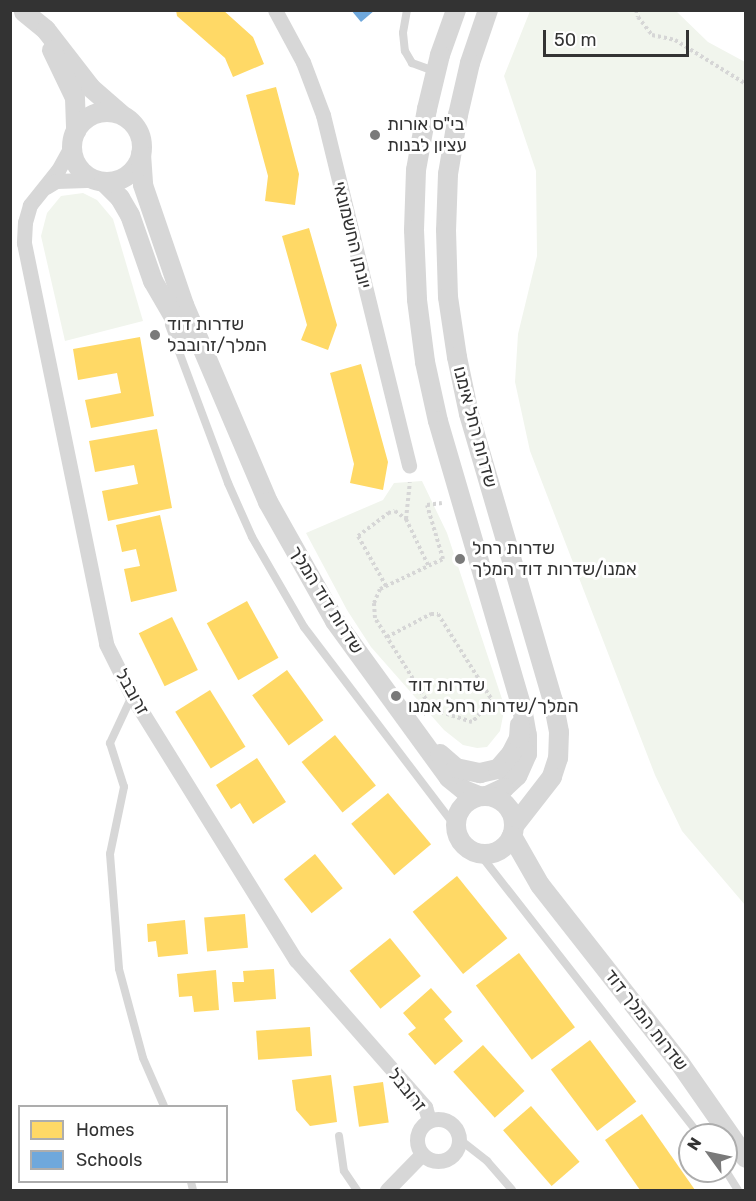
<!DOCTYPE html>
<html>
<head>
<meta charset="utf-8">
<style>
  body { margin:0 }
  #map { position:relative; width:756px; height:1201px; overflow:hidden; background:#fff; font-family:Rubik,Heebo,sans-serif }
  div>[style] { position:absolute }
  .green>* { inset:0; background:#f1f5ed }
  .homes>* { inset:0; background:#ffd966; transform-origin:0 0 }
  .schools>* { inset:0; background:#6fa8dc }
  .path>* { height:4px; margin-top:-2px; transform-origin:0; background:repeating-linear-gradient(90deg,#d6d6d6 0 3px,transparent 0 6px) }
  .service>* { height:8px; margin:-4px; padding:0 4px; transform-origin:4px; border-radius:4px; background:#d7d7d7 }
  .minor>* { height:15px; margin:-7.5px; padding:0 7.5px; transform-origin:7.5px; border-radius:7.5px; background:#d7d7d7 }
  .minor>.ring { margin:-7.5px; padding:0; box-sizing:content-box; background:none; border:15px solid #d7d7d7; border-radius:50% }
  .tertiary>* { height:20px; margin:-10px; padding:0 10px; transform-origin:10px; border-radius:10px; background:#d7d7d7 }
  .tertiary>.ring { margin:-10px; padding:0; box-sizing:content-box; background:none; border:20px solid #d7d7d7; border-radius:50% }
  .dots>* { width:16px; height:16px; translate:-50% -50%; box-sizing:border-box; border:3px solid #fff; border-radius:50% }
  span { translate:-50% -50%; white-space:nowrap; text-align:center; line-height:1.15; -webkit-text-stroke:6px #fff; paint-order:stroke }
  .poi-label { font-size:18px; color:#333 }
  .left { translate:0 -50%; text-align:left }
  .street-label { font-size:18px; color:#333 }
  .frame { position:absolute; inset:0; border:12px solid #333; pointer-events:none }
  .legend { position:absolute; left:18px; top:1105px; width:210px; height:78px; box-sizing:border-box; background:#fff; border:2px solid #adadad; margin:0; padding:8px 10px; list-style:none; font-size:18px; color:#333 }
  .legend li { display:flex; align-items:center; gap:12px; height:30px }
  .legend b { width:30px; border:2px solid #adadad }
  .north { position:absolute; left:678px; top:1123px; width:60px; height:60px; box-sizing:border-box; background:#fff; border:2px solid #adadad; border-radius:50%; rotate:303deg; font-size:16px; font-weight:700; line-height:24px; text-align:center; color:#333 }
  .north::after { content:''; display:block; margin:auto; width:21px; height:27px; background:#7a7a7a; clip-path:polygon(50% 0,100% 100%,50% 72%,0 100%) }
  .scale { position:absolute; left:543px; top:30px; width:146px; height:27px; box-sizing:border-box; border:3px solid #333; border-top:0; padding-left:8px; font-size:18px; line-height:21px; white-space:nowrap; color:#333; -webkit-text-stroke:4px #fff; paint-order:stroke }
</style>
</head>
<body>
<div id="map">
  <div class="green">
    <div style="clip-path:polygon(530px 11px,676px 11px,708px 42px,745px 62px,745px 905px,682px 831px,655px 775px,530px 451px,515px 382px,518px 334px,537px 256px,536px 171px,504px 76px)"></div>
    <div style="clip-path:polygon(83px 193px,97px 200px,113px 219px,143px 321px,65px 341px,41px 236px,47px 213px,61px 196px)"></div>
    <div style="clip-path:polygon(422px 481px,447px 533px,502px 699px,503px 716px,500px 731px,487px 747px,477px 748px,463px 745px,444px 730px,371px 647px,347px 610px,306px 533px,383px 500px,394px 483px)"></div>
  </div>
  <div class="homes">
    <div style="clip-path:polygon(176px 10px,223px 10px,253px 37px,264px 64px,233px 77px,225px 58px,177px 16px)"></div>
    <div style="clip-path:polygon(276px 87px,299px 174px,295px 205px,265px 201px,268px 176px,246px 95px)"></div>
    <div style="clip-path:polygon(309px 228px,337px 325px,328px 350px,301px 340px,307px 325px,282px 236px)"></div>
    <div style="clip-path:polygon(140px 337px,154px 416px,91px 428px,85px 400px,121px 393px,117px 373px,78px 380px,73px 349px)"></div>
    <div style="clip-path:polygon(361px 364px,388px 462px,383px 490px,350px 483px,354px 464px,330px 373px)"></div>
    <div style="clip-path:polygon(157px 429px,172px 508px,108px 521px,102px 491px,138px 484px,134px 465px,95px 472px,89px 441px)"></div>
    <div style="clip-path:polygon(160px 515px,177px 591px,131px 602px,124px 569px,140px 566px,136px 549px,122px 552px,116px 525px)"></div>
    <div style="left:247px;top:601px;width:65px;height:46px;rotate:61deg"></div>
    <div style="left:172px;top:617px;width:59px;height:37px;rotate:64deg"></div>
    <div style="left:287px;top:670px;width:62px;height:43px;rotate:54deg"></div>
    <div style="left:210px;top:690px;width:67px;height:41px;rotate:58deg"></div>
    <div style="left:335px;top:735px;width:65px;height:43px;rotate:51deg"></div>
    <div style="clip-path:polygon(257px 758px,286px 802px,253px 824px,240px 803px,231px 809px,216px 785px)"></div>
    <div style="left:388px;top:793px;width:67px;height:48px;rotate:50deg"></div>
    <div style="left:315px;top:854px;width:44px;height:40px;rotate:51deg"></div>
    <div style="left:457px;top:876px;width:80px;height:57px;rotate:51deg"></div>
    <div style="left:245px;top:914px;width:34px;height:41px;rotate:85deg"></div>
    <div style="clip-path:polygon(185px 920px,188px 954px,158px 957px,156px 941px,148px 942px,147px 924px)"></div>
    <div style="left:390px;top:938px;width:49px;height:52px;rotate:51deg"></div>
    <div style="left:519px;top:953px;width:93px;height:54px;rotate:53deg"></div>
    <div style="clip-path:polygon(274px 969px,276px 999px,234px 1002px,232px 982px,244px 982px,243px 971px)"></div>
    <div style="clip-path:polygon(216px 970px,219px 1010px,194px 1012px,192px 996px,179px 997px,177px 974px)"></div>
    <div style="clip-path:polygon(431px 988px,452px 1012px,444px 1019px,463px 1041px,435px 1065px,408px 1034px,416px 1028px,403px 1013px)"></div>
    <div style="left:310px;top:1027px;width:29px;height:54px;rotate:86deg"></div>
    <div style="left:590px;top:1040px;width:77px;height:49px;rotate:53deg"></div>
    <div style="left:483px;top:1045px;width:62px;height:40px;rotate:48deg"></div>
    <div style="clip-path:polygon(331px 1075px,337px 1122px,310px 1126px,296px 1110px,292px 1080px)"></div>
    <div style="left:383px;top:1082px;width:41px;height:30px;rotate:82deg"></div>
    <div style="left:531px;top:1106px;width:74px;height:37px;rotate:49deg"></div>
    <div style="clip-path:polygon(642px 1114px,695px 1190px,640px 1190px,605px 1140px)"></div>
  </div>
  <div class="schools">
    <div style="clip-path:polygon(351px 10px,375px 10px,361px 22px)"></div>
  </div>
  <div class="path">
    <div style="left:636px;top:10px;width:7px;rotate:74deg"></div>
    <div style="left:638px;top:17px;width:23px;rotate:52deg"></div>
    <div style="left:652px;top:35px;width:24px;rotate:12deg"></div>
    <div style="left:675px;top:40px;width:84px;rotate:31.8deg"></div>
    <div style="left:406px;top:519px;width:37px;rotate:-84deg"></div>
    <div style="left:386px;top:586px;width:57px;rotate:-119.2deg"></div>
    <div style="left:358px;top:536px;width:38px;rotate:-37deg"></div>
    <div style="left:388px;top:513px;width:7px;rotate:-16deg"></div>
    <div style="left:395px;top:511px;width:14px;rotate:36deg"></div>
    <div style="left:406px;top:519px;width:51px;rotate:64.4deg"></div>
    <div style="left:387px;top:637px;width:50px;rotate:-27.6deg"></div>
    <div style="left:431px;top:614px;width:7px"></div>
    <div style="left:438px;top:614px;width:102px;rotate:57.9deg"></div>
    <div style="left:492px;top:700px;width:30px;rotate:132deg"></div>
    <div style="left:472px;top:722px;width:42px;rotate:-162deg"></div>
    <div style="left:423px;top:714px;width:10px;rotate:-29deg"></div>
    <div style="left:432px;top:709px;width:107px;rotate:-122.1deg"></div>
    <div style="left:375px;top:618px;width:15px;rotate:-94deg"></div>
    <div style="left:374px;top:603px;width:15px;rotate:-67deg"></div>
    <div style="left:380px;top:589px;width:70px;rotate:-25.5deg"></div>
    <div style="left:443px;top:559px;width:56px;rotate:-106.5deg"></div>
    <div style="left:427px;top:505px;width:15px;rotate:-8deg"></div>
  </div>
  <div class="service">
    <div style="left:407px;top:10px;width:23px;rotate:100deg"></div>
    <div style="left:403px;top:33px;width:18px;rotate:84deg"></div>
    <div style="left:405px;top:51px;width:14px;rotate:60deg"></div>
    <div style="left:412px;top:63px;width:23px;rotate:20deg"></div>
    <div style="left:169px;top:325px;width:169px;rotate:69.5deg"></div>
    <div style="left:228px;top:483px;width:59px;rotate:66deg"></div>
    <div style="left:252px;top:537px;width:104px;rotate:60deg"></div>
    <div style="left:304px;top:627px;width:251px;rotate:52.8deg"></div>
    <div style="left:132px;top:696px;width:52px;rotate:115.1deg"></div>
    <div style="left:110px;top:743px;width:46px;rotate:72.3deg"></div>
    <div style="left:124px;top:787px;width:68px;rotate:101.8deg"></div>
    <div style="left:110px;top:854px;width:115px;rotate:85.5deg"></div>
    <div style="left:119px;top:969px;width:92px;rotate:74.9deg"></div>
    <div style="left:143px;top:1058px;width:52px;rotate:66.4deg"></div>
    <div style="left:479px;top:853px;width:358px;rotate:52deg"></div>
    <div style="left:339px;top:1136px;width:35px;rotate:82deg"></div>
    <div style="left:344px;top:1171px;width:23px;rotate:56deg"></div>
    <div style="left:459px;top:1139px;width:36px;rotate:38deg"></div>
    <div style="left:487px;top:1161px;width:38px;rotate:49deg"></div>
    <div style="left:726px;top:1171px;width:22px;rotate:58deg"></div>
    <div style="left:191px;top:1182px;width:8px;rotate:76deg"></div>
  </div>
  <div class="minor">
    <div style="left:275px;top:10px;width:59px;rotate:61.7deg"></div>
    <div style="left:303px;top:62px;width:57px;rotate:69.3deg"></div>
    <div style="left:323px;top:115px;width:361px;rotate:76.2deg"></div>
    <div style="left:72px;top:145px;width:29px;rotate:119deg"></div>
    <div style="left:58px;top:170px;width:45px;rotate:128.7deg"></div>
    <div style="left:30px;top:205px;width:18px;rotate:106deg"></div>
    <div style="left:25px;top:222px;width:21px;rotate:93deg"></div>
    <div style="left:24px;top:243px;width:409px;rotate:78.4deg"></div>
    <div style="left:106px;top:644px;width:58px;rotate:63.4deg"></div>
    <div style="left:132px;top:696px;width:311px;rotate:58.2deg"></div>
    <div style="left:296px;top:960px;width:196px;rotate:48.7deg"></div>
    <div style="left:425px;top:1107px;width:14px;rotate:73deg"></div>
    <div style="left:46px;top:187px;width:12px;rotate:-31deg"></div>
    <div style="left:56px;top:181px;width:38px;rotate:-2deg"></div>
    <div class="ring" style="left:417px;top:1119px;width:27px;height:27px"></div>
    <div style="left:387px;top:1190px;width:50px;rotate:-45.8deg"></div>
  </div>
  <div class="tertiary">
    <div style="left:456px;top:10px;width:48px;rotate:109.6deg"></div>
    <div style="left:440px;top:55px;width:56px;rotate:103.5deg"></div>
    <div style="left:427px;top:109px;width:62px;rotate:100.2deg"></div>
    <div style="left:416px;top:170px;width:60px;rotate:91.9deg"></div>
    <div style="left:414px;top:230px;width:70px;rotate:87.5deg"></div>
    <div style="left:417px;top:300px;width:63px;rotate:82.6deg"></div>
    <div style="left:425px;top:362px;width:60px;rotate:77.6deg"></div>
    <div style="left:438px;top:421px;width:299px;rotate:73.7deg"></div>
    <div style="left:522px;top:708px;width:27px;rotate:80deg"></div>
    <div style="left:527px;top:735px;width:19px;rotate:90deg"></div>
    <div style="left:527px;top:754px;width:24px;rotate:114deg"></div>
    <div style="left:517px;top:776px;width:18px;rotate:137deg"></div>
    <div style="left:504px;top:788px;width:19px;rotate:155deg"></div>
    <div style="left:488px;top:10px;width:56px;rotate:108.8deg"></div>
    <div style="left:470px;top:63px;width:53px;rotate:103deg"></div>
    <div style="left:458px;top:115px;width:60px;rotate:99.6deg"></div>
    <div style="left:448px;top:174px;width:56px;rotate:92deg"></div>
    <div style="left:446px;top:230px;width:67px;rotate:88.3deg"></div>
    <div style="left:448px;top:297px;width:61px;rotate:81.5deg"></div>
    <div style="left:457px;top:357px;width:58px;rotate:78.1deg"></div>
    <div style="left:469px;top:414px;width:299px;rotate:73.7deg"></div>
    <div style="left:553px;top:701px;width:32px;rotate:79deg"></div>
    <div style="left:559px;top:732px;width:26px;rotate:92deg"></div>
    <div style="left:558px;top:758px;width:20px;rotate:108deg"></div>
    <div style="left:552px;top:777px;width:62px;rotate:127.8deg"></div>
    <div style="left:24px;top:12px;width:28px;rotate:39deg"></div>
    <div style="left:46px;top:30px;width:73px;rotate:52.2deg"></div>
    <div style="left:91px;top:88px;width:40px;rotate:41deg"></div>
    <div style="left:52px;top:50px;width:53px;rotate:64.4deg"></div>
    <div style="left:75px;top:98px;width:33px;rotate:88deg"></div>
    <div class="ring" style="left:72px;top:112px;width:50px;height:50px"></div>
    <div style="left:141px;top:154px;width:31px;rotate:86deg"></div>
    <div style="left:143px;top:185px;width:127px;rotate:71.1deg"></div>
    <div style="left:184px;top:305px;width:214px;rotate:66.9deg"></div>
    <div style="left:268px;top:502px;width:137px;rotate:60.6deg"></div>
    <div style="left:335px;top:621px;width:194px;rotate:54deg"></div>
    <div style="left:449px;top:778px;width:19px;rotate:39deg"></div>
    <div style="left:464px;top:790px;width:16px;rotate:22deg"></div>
    <div style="left:104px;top:182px;width:23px;rotate:45deg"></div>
    <div style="left:120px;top:198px;width:20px;rotate:60deg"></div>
    <div style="left:130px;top:215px;width:70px;rotate:70.8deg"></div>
    <div style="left:153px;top:281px;width:72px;rotate:59.9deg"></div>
    <div style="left:440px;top:754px;width:21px;rotate:41deg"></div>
    <div style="left:456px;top:768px;width:25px;rotate:12deg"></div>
    <div style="left:480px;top:773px;width:18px;rotate:-13deg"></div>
    <div style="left:498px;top:769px;width:20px;rotate:-49deg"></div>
    <div style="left:511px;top:754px;width:18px;rotate:-63deg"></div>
    <div style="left:519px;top:738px;width:13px;rotate:-86deg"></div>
    <div class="ring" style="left:456px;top:796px;width:38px;height:38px"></div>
    <div style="left:512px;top:836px;width:56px;rotate:60.3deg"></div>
    <div style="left:540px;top:885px;width:225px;rotate:51.9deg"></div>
    <div style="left:679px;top:1062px;width:117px;rotate:55.1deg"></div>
  </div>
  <div class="dots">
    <div style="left:375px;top:135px;background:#7a7a7a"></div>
    <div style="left:155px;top:335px;background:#7a7a7a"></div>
    <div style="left:460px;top:559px;background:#7a7a7a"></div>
    <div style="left:396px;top:696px;background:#7a7a7a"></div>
  </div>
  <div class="poi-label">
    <span class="left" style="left:387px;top:135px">בי"ס אורות<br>עציון לבנות</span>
    <span class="left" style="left:167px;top:335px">שדרות דוד<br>המלך/זרובבל</span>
    <span class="left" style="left:472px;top:559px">שדרות רחל<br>אמנו/שדרות דוד המלך</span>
    <span class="left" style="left:408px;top:696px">שדרות דוד<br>המלך/שדרות רחל אמנו</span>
  </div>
  <div class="street-label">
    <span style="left:352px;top:235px;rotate:76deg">יונתן החשמונאי</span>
    <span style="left:475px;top:427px;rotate:75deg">שדרות רחל אימנו</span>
    <span style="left:326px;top:600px;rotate:58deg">שדרות דוד המלך</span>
    <span style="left:132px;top:692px;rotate:61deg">זרובבל</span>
    <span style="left:646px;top:1020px;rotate:52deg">שדרות המלך דוד</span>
    <span style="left:407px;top:1090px;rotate:51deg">זרובבל</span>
  </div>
  <div class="frame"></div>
  <ul class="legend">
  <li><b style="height:16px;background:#ffd966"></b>Homes</li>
  <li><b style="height:16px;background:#6fa8dc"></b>Schools</li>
  </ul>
  <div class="north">N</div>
  <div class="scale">50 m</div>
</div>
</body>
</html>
